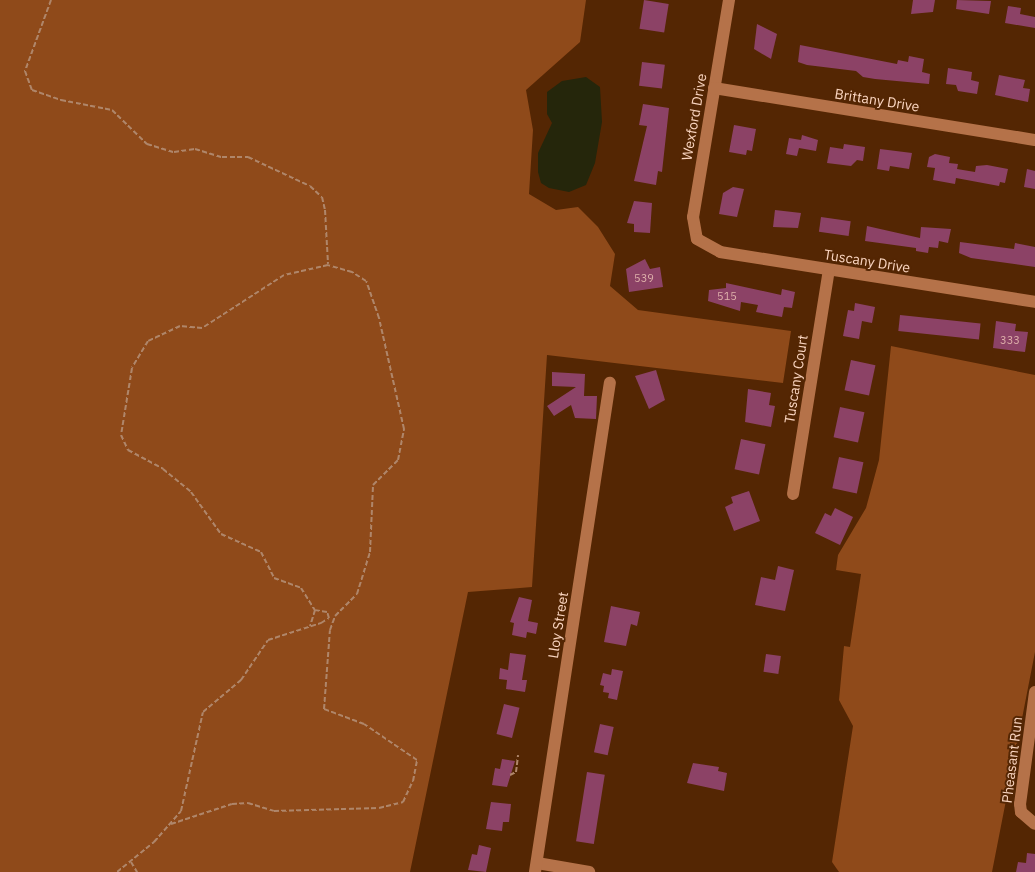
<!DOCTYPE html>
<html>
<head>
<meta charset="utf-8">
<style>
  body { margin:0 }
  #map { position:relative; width:1035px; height:872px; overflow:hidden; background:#542603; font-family:"IBM Plex Sans",sans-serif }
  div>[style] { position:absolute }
  .forest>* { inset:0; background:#8f4a1a }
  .water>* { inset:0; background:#25260b }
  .building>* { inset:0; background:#8c4266; transform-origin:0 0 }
  .path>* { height:2px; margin-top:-1px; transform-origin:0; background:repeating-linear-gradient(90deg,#af866a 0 5px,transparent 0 7.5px) }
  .minor>* { height:12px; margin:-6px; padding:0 6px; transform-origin:6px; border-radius:6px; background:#b57249 }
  span { translate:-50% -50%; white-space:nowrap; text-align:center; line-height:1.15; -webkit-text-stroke:4px #542603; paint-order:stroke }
  .number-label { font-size:11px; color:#deb0aa }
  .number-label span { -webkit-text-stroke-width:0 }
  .street-label { font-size:14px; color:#fad5c0 }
</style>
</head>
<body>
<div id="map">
  <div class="forest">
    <div style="clip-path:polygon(0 0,586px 0,580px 42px,526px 90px,533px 130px,529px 194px,556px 210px,578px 207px,598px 227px,615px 254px,610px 286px,638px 310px,791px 331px,783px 383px,547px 355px,532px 587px,468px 592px,410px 872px,0 872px)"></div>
    <div style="clip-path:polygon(891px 346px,1035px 375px,1035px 652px,992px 872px,839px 872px,832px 862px,853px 726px,839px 700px,844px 646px,850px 647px,861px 574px,836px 570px,838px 555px,866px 508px,879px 460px)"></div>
  </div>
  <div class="water">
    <div style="clip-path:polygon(586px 77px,600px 87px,602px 122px,595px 163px,586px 185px,569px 192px,549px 188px,541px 183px,538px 172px,538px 153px,552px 123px,547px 114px,547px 92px,562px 81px)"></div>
  </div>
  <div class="building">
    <div style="left:644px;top:0;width:25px;height:29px;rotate:9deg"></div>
    <div style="clip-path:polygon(913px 0,935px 0,933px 12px,911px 14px)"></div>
    <div style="clip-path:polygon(957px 0,991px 1px,989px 14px,956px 9px)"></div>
    <div style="clip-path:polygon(1008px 6px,1021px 8px,1020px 14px,1035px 17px,1035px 28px,1005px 23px)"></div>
    <div style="clip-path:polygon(757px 24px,777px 34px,771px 59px,754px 49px)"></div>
    <div style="clip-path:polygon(800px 45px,897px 64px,898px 60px,908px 62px,909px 56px,924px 59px,922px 72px,930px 74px,929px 84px,875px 79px,863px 77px,856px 71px,807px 65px,798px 62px)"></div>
    <div style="left:642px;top:62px;width:23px;height:24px;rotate:7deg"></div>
    <div style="clip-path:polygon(948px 68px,972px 72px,971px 80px,979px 82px,977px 94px,958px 91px,956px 85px,946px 84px)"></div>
    <div style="clip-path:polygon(999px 75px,1025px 80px,1023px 88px,1030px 89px,1028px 102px,995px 95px)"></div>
    <div style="clip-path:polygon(643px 104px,669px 108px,662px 172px,658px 171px,656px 185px,634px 181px,647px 126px,639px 125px)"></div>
    <div style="clip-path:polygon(734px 125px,756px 129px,752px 151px,747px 150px,746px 155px,729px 152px)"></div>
    <div style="clip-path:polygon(802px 135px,818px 140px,816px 151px,799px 148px,797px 156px,786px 154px,789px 138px,801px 140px)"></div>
    <div style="clip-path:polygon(844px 144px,865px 147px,863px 161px,857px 160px,851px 166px,827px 163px,830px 147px,843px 149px)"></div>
    <div style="clip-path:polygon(880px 149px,912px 153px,909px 169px,890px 166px,889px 171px,877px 169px)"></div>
    <div style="clip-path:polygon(935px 154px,950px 157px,949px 163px,958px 164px,957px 169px,975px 172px,976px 166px,987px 165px,1008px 169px,1005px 183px,1000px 182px,999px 186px,956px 178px,955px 184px,933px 180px,935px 168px,927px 167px,929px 157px)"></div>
    <div style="clip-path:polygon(1027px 169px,1035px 171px,1035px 189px,1024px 187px)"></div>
    <div style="clip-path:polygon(733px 187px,744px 189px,737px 217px,719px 214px,723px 193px)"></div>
    <div style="clip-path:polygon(634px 201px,652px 203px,650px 233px,634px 232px,634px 224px,627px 223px)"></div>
    <div style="clip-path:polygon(775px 210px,801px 213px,798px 228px,773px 227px)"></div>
    <div style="left:821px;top:217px;width:30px;height:15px;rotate:8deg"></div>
    <div style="clip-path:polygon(867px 226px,920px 238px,921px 227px,951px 229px,948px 243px,939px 241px,938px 248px,929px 247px,928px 253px,916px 251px,916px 248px,865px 241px)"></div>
    <div style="clip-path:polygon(960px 242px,1014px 249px,1015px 243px,1035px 247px,1035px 267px,971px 258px,959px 253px)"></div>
    <div style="clip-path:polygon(645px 259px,650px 269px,660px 267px,663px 287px,629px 292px,626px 269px)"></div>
    <div style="clip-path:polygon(726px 283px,781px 295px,782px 289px,795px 292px,792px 308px,784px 307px,782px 317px,756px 312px,758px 305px,741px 302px,740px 311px,708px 301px,709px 290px,726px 288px)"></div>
    <div style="clip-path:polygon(855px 303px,875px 307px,872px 323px,862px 321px,859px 339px,843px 336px,848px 310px,854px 311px)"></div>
    <div style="left:900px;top:315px;width:81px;height:16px;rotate:6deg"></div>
    <div style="clip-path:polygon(996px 321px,1016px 324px,1015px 331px,1028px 332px,1025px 352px,993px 348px)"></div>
    <div style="left:851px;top:360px;width:25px;height:31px;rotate:12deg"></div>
    <div style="clip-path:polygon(656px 370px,665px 400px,649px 409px,635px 376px)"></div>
    <div style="clip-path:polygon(552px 372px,585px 374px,584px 396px,597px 396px,596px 419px,575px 418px,571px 405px,554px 416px,547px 406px,576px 387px,552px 386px)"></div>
    <div style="clip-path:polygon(748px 389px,771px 393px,769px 405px,775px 406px,771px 427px,745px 422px)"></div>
    <div style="left:840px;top:407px;width:25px;height:31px;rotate:12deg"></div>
    <div style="left:741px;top:439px;width:25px;height:31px;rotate:12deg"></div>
    <div style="left:839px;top:457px;width:25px;height:32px;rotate:12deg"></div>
    <div style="clip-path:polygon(749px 491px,760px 521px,734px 531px,725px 507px,733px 503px,731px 497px)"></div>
    <div style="clip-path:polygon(835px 508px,853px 517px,840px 545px,815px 533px,825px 513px,831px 516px)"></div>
    <div style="clip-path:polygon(778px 566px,794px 570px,785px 611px,755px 605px,761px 577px,775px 580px)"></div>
    <div style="clip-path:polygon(519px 597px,532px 600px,528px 621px,538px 623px,536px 634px,527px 632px,526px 638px,512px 635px,514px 623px,510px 622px)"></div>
    <div style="clip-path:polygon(611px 606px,640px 612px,637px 626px,631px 624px,626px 646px,604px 642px)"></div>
    <div style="clip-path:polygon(510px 653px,526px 655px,522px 680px,527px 680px,525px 692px,506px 689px,507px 680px,499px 679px,500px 668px,508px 670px)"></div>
    <div style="left:766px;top:654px;width:15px;height:18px;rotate:8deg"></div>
    <div style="clip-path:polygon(612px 669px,623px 671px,617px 700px,608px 698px,609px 693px,603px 692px,604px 686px,600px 685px,603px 673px,611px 675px)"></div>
    <div style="left:504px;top:704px;width:16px;height:31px;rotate:14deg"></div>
    <div style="left:600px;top:724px;width:14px;height:29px;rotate:12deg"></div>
    <div style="clip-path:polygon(502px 759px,515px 761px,507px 787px,492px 785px,495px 768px,500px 769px)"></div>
    <div style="clip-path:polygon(693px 763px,719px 767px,718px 771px,727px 773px,724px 791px,687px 783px)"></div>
    <div style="left:587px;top:772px;width:18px;height:70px;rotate:9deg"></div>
    <div style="clip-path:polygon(491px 802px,511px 804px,509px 822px,503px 822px,502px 831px,486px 829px)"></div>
    <div style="clip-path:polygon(479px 845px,491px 848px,486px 872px,468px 870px,472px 854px,477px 855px)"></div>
    <div style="clip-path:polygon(1027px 853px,1035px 854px,1035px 872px,1016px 872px,1018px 862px,1026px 863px)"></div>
  </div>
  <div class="path">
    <div style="left:51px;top:0;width:76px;rotate:110.1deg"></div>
    <div style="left:25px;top:71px;width:20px;rotate:70deg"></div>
    <div style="left:32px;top:90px;width:31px;rotate:19deg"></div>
    <div style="left:61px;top:100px;width:52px;rotate:11.1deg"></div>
    <div style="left:112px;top:110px;width:49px;rotate:44.2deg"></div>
    <div style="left:147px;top:144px;width:28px;rotate:17deg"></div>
    <div style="left:174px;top:152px;width:21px;rotate:-8deg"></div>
    <div style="left:195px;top:149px;width:28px;rotate:17deg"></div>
    <div style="left:222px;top:157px;width:26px"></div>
    <div style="left:248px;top:157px;width:68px;rotate:25.1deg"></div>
    <div style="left:310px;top:186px;width:16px;rotate:43deg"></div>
    <div style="left:322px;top:197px;width:13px;rotate:77deg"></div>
    <div style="left:325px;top:210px;width:54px;rotate:86.8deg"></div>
    <div style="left:510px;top:775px;width:7px;rotate:-27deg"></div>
    <div style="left:516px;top:772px;width:17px;rotate:-83deg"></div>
    <div style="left:171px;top:824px;width:64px;rotate:-18.2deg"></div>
    <div style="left:232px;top:804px;width:16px;rotate:-4deg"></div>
    <div style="left:248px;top:803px;width:27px;rotate:17deg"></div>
    <div style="left:274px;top:811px;width:105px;rotate:-1.6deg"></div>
    <div style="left:379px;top:808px;width:25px;rotate:-14deg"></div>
    <div style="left:403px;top:802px;width:23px;rotate:-65deg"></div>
    <div style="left:413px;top:781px;width:21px;rotate:-79deg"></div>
    <div style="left:417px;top:760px;width:64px;rotate:-145.8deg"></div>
    <div style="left:364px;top:724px;width:43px;rotate:-159.4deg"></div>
    <div style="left:324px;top:709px;width:79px;rotate:-85.7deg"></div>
    <div style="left:330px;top:630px;width:15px;rotate:-70deg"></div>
    <div style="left:335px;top:616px;width:31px;rotate:-45deg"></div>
    <div style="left:357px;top:594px;width:44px;rotate:-72.8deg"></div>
    <div style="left:370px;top:552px;width:67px;rotate:-87.4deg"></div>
    <div style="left:373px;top:485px;width:35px;rotate:-45deg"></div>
    <div style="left:398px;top:460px;width:32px;rotate:-79deg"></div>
    <div style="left:404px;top:429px;width:114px;rotate:-102.7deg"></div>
    <div style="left:379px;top:318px;width:39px;rotate:-109deg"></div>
    <div style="left:366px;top:281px;width:17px;rotate:-147deg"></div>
    <div style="left:352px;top:272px;width:25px;rotate:-164deg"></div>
    <div style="left:328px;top:265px;width:45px;rotate:167.2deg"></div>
    <div style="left:284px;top:275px;width:98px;rotate:147.1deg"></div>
    <div style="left:202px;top:328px;width:22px;rotate:-175deg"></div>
    <div style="left:180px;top:326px;width:35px;rotate:155deg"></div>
    <div style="left:148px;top:341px;width:31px;rotate:121deg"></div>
    <div style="left:132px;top:368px;width:68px;rotate:99.3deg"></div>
    <div style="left:121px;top:435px;width:17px;rotate:65deg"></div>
    <div style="left:128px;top:450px;width:40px;rotate:28deg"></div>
    <div style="left:163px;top:469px;width:36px;rotate:39deg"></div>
    <div style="left:191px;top:492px;width:52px;rotate:54.5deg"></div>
    <div style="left:221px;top:534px;width:44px;rotate:24.2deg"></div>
    <div style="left:261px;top:552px;width:29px;rotate:63deg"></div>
    <div style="left:274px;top:578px;width:29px;rotate:20deg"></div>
    <div style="left:301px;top:588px;width:26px;rotate:58deg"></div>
    <div style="left:131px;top:862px;width:12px;rotate:59deg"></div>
    <div style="left:117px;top:872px;width:48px;rotate:-39deg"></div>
    <div style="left:154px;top:842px;width:41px;rotate:-48.9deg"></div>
    <div style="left:181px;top:811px;width:101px;rotate:-77.5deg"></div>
    <div style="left:203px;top:712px;width:50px;rotate:-40.1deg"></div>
    <div style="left:241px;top:680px;width:48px;rotate:-56deg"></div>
    <div style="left:268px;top:640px;width:56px;rotate:-17.8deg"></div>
    <div style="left:321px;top:623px;width:9px;rotate:-32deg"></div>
    <div style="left:329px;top:618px;width:6px;rotate:-108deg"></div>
    <div style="left:327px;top:612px;width:12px;rotate:-171deg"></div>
    <div style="left:315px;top:610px;width:17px;rotate:107deg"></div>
  </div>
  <div class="minor">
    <div style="left:729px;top:0;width:220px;rotate:99.4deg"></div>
    <div style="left:693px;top:217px;width:22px;rotate:80deg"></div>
    <div style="left:697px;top:239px;width:26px;rotate:29deg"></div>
    <div style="left:720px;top:252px;width:319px;rotate:9deg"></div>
    <div style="left:714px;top:88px;width:325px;rotate:9.2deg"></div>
    <div style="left:793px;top:494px;width:227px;rotate:-80.9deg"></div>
    <div style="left:1035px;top:692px;width:113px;rotate:97.6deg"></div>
    <div style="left:1020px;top:804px;width:8px;rotate:83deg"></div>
    <div style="left:1021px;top:812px;width:18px;rotate:41deg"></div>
    <div style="left:537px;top:863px;width:53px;rotate:9.8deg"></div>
    <div style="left:535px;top:872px;width:495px;rotate:-81.3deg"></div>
  </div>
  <div class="number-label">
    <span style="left:644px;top:278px">539</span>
    <span style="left:727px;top:296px">515</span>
    <span style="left:1010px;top:340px">333</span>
  </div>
  <div class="street-label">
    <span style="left:877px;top:100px;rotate:9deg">Brittany Drive</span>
    <span style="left:694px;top:117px;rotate:-80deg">Wexford Drive</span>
    <span style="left:867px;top:261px;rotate:9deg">Tuscany Drive</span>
    <span style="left:796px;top:379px;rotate:-81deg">Tuscany Court</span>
    <span style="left:558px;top:625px;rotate:-81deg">Lloy Street</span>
    <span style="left:1012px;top:760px;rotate:-83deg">Pheasant Run</span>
  </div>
</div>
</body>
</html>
